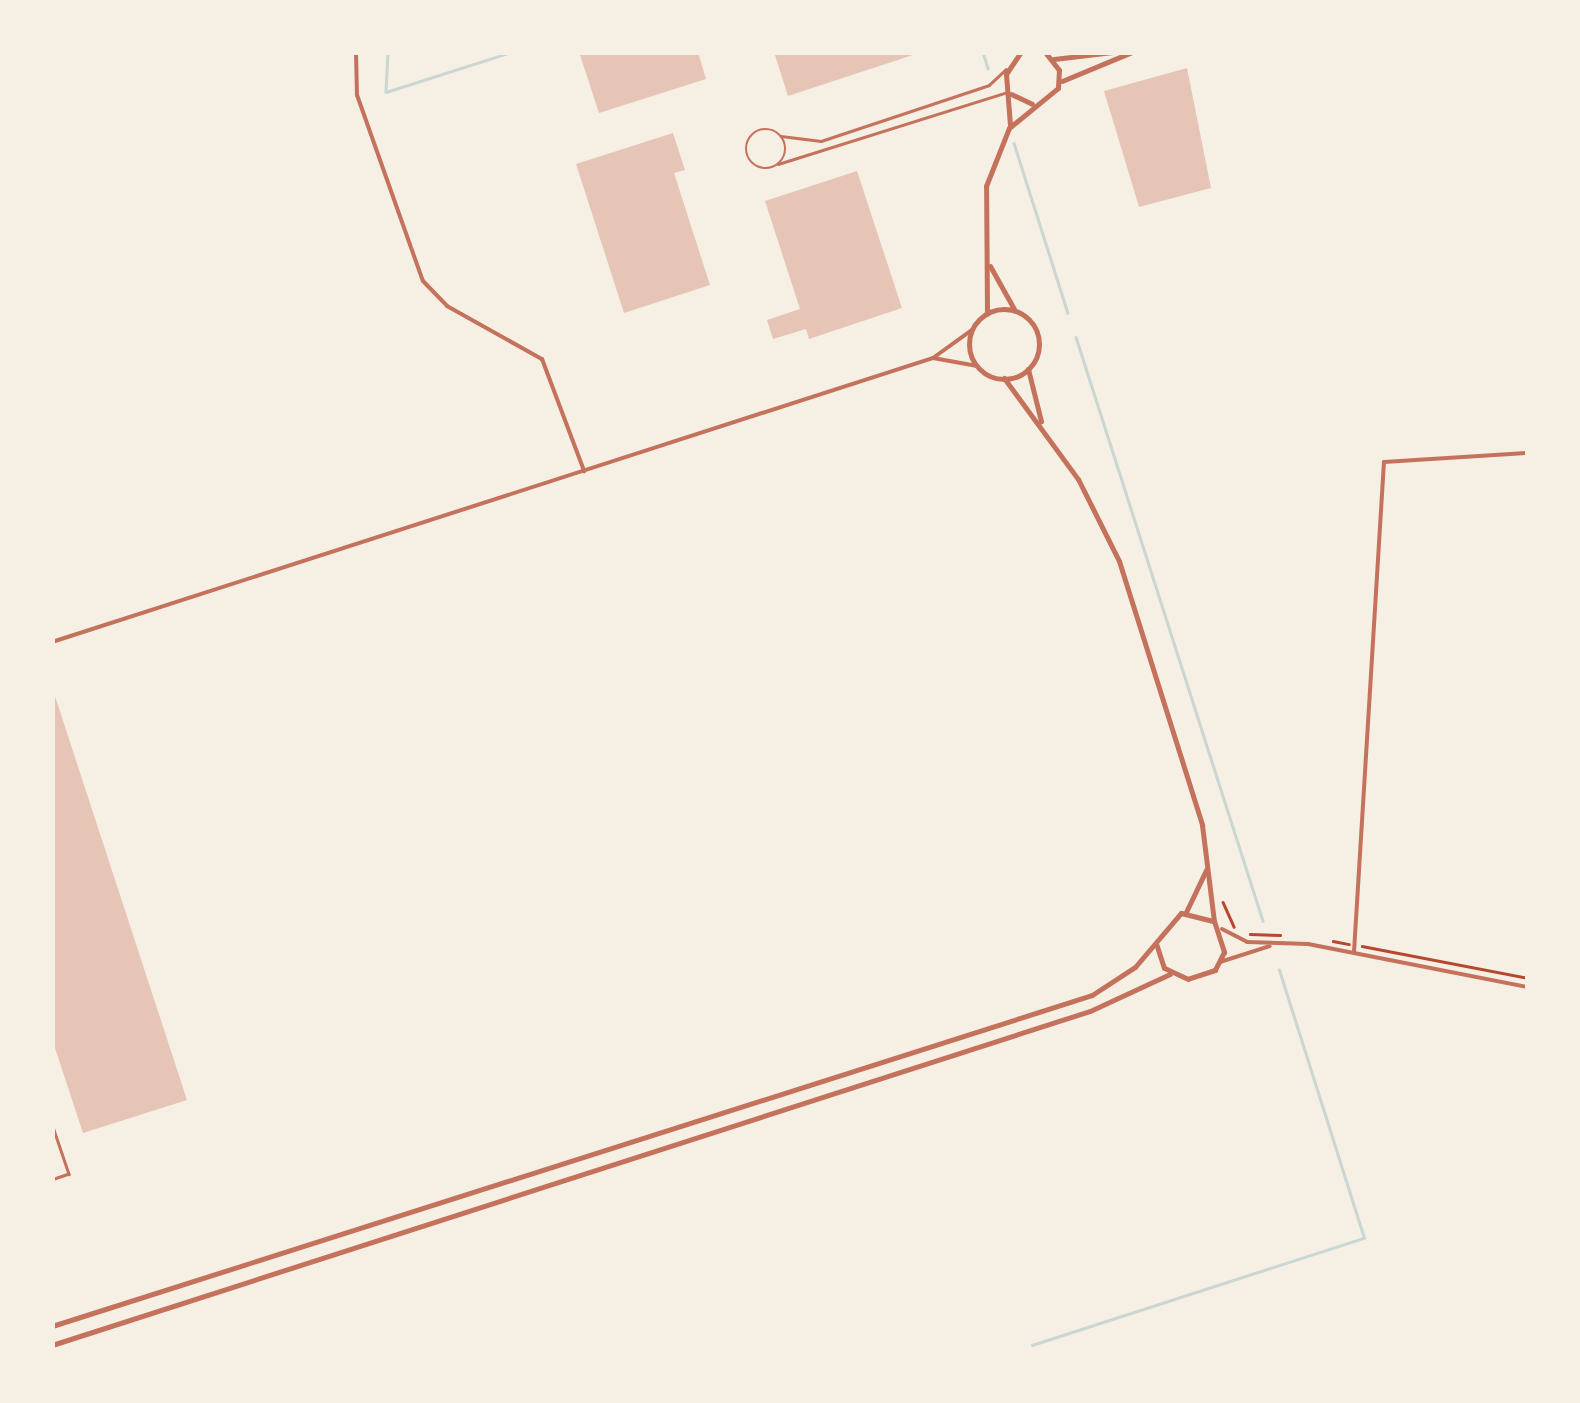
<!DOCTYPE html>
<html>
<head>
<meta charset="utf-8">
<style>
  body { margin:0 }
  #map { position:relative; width:1580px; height:1403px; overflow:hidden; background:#f6efe4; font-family:"Open Sans",sans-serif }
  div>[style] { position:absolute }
  .stream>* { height:2.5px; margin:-1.25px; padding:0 1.25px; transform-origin:1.25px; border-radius:1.25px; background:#c9d6d2 }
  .building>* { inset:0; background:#e6c5b7 }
  .path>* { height:2.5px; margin:-1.25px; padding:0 1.25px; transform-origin:1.25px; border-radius:1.25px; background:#b5482f }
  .service>* { height:2.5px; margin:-1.25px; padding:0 1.25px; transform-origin:1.25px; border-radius:1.25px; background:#c5725c }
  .service>.ring { margin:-1.25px; padding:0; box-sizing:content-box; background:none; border:2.5px solid #c5725c; border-radius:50% }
  .pedestrian>* { height:2.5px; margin:-1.25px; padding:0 1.25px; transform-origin:1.25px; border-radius:1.25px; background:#c5725c }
  .minor>* { height:4px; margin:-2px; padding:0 2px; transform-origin:2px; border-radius:2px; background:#c5725c }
  .tertiary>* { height:5px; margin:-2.5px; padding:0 2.5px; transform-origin:2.5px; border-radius:2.5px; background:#c5725c }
  .tertiary>.ring { margin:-2.5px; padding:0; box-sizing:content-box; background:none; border:5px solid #c5725c; border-radius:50% }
  span { translate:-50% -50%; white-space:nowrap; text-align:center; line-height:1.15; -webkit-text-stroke:8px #f6efe4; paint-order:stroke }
  .frame { position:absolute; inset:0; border:55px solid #f6efe4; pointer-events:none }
</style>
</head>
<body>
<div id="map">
  <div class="stream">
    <div style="left:388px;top:52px;width:40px;rotate:92.9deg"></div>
    <div style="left:386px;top:92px;width:131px;rotate:-17.7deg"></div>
    <div style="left:983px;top:52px;width:17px;rotate:73deg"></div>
    <div style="left:1014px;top:143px;width:178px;rotate:72.4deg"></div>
    <div style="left:1076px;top:337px;width:613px;rotate:72.24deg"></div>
    <div style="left:1032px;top:1345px;width:349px;rotate:-17.9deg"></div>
    <div style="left:1364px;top:1238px;width:281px;rotate:-107.6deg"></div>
  </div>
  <div class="building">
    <div style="clip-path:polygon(579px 52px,698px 52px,706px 79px,599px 113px)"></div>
    <div style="clip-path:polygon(774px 52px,919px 52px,919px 53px,788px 96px)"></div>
    <div style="clip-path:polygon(1187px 68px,1211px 188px,1139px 207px,1104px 91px)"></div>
    <div style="clip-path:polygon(673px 133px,685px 170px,674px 173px,710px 285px,624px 313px,576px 164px)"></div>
    <div style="clip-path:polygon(857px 171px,902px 308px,809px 339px,806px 329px,773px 339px,767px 320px,800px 309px,765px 201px)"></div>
    <div style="clip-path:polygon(52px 687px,187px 1100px,83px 1133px,52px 1039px)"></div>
  </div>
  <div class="path">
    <div style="left:1223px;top:902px;width:27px;rotate:66deg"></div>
    <div style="left:1250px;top:934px;width:30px;rotate:2deg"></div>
    <div style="left:1333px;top:941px;width:16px;rotate:11deg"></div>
    <div style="left:1362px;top:946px;width:169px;rotate:10.9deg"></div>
  </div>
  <div class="service">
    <div class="ring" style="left:746px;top:129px;width:37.5px;height:37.5px"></div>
    <div style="left:781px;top:136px;width:40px;rotate:7.1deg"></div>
    <div style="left:821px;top:141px;width:177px;rotate:-18.4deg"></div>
    <div style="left:989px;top:85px;width:23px;rotate:-43deg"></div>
    <div style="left:778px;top:164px;width:238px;rotate:-17.4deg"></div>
  </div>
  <div class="pedestrian">
    <div style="left:52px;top:1124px;width:53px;rotate:71.2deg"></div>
    <div style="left:69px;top:1174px;width:18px;rotate:161deg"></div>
  </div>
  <div class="minor">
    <div style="left:356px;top:52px;width:43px;rotate:88.7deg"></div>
    <div style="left:357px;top:95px;width:197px;rotate:70.5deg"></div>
    <div style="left:423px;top:281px;width:35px;rotate:46deg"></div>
    <div style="left:447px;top:306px;width:109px;rotate:29.2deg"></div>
    <div style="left:542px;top:359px;width:120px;rotate:69.4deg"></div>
    <div style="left:933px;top:358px;width:45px;rotate:10.3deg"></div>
    <div style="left:52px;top:642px;width:926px;rotate:-17.87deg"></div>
    <div style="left:933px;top:358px;width:49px;rotate:-35.9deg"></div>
    <div style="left:1222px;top:929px;width:28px;rotate:27deg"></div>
    <div style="left:1247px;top:942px;width:61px;rotate:1.9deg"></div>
    <div style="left:1308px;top:944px;width:224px;rotate:11.1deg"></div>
    <div style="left:1354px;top:952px;width:491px;rotate:-86.5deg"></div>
    <div style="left:1384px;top:462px;width:144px;rotate:-3.6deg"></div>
    <div style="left:1220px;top:962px;width:52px;rotate:-17.7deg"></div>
  </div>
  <div class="tertiary">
    <div style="left:1054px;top:59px;width:59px;rotate:-6.8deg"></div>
    <div style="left:1062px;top:81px;width:76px;rotate:-22.5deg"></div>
    <div style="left:1011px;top:94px;width:23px;rotate:25deg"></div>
    <div style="left:1010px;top:125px;width:51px;rotate:-94.5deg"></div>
    <div style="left:1006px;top:74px;width:27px;rotate:-56deg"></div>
    <div style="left:990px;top:266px;width:49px;rotate:60.8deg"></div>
    <div class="ring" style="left:969px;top:309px;width:65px;height:65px"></div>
    <div style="left:987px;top:314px;width:128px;rotate:-90.4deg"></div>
    <div style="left:986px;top:186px;width:62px;rotate:-68.4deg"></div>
    <div style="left:1009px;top:128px;width:63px;rotate:-39.2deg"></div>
    <div style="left:1058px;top:88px;width:18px;rotate:-87deg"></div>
    <div style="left:1059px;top:70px;width:23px;rotate:-128deg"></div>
    <div style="left:1028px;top:369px;width:54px;rotate:76deg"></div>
    <div style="left:1004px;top:378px;width:125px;rotate:53.8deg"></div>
    <div style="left:1078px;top:479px;width:92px;rotate:63.4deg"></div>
    <div style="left:1119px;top:561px;width:277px;rotate:72.5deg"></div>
    <div style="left:1202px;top:825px;width:97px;rotate:82.9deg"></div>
    <div style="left:1186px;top:912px;width:47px;rotate:-64.5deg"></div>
    <div style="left:52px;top:1326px;width:1091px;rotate:-17.65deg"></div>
    <div style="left:1092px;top:995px;width:51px;rotate:-33.1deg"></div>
    <div style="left:1135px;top:967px;width:71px;rotate:-49.6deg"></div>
    <div style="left:1181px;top:913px;width:34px;rotate:14deg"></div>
    <div style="left:1214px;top:921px;width:33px;rotate:72deg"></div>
    <div style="left:1224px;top:952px;width:20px;rotate:117deg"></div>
    <div style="left:1215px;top:970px;width:28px;rotate:162deg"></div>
    <div style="left:1188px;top:979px;width:26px;rotate:-155deg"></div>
    <div style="left:1164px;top:968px;width:26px;rotate:-108deg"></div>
    <div style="left:52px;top:1345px;width:1090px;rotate:-17.84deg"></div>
    <div style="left:1090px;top:1011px;width:88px;rotate:-24.8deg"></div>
  </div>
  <div class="frame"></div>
</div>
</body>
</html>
